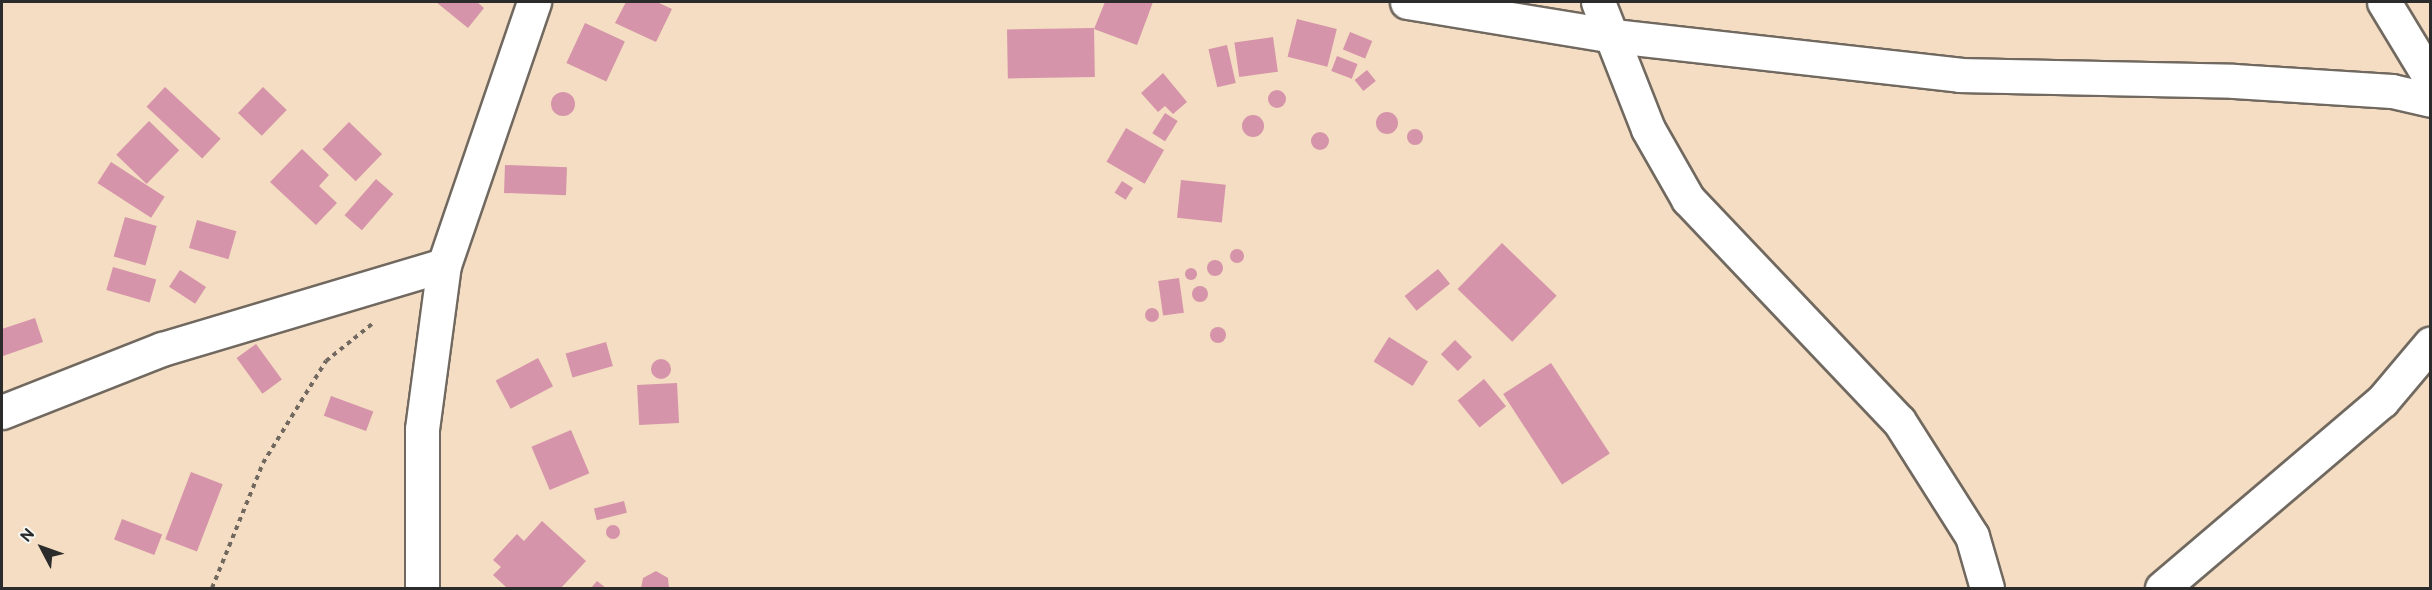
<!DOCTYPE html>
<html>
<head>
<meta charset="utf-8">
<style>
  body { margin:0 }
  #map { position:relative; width:2432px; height:590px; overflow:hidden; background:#f4ddc2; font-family:"Balsamiq Sans",sans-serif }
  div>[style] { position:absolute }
  .building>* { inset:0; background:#d594a9; transform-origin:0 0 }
  .round { border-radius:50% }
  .path>* { height:4px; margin-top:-2px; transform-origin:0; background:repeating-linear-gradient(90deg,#716960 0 4.5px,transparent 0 9px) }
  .roads { filter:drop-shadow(2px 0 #716960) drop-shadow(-2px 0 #716960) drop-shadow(0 2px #716960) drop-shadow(0 -2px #716960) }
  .minor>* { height:33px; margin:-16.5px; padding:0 16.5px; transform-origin:16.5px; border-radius:16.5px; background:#fff }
  .secondary>* { height:33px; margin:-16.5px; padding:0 16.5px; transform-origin:16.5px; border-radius:16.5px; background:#fff }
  span { translate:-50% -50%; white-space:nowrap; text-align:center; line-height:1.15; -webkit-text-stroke:6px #f6f6f2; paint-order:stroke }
  .frame { position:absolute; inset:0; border:3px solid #2b2b2b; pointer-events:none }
  .north { position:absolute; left:12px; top:518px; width:60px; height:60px; -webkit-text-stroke:4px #f6f6f2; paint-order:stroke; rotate:311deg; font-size:16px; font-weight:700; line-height:24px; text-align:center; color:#2b2b2b }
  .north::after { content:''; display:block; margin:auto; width:21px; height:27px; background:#2b2b2b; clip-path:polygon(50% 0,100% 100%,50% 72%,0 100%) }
</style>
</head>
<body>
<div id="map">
  <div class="building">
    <div style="clip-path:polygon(436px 2px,477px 2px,484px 8px,468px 28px)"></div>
    <div style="clip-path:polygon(626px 2px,657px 2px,672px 9px,656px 42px,615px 23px)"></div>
    <div style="clip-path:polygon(1105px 2px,1153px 2px,1137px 45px,1094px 29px)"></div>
    <div style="left:1297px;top:19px;width:41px;height:39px;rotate:14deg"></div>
    <div style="left:585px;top:23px;width:44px;height:44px;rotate:25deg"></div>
    <div style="left:1094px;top:28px;width:49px;height:87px;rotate:89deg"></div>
    <div style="left:1350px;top:32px;width:24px;height:19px;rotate:22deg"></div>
    <div style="left:1273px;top:37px;width:35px;height:39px;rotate:82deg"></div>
    <div style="left:1227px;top:45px;width:39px;height:19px;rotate:77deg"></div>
    <div style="left:1337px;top:56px;width:22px;height:16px;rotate:21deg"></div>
    <div style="left:1367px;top:70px;width:14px;height:16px;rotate:51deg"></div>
    <div style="clip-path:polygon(1163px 73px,1187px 102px,1173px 114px,1165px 106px,1158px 112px,1141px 93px)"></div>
    <div style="left:165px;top:87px;width:76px;height:27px;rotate:43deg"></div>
    <div style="left:263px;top:87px;width:33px;height:36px;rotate:44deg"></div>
    <div class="round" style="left:1268px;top:90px;width:18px;height:18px"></div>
    <div class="round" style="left:551px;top:92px;width:24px;height:24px"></div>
    <div class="round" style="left:1376px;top:112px;width:22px;height:22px"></div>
    <div style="left:1165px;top:113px;width:15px;height:24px;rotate:32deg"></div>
    <div class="round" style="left:1242px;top:115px;width:22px;height:22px"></div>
    <div style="left:149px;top:121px;width:42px;height:47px;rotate:44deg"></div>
    <div style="left:349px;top:122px;width:46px;height:38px;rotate:44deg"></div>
    <div style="left:1126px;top:128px;width:44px;height:39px;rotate:30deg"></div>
    <div class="round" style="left:1407px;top:129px;width:16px;height:16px"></div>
    <div class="round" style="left:1311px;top:132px;width:18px;height:18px"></div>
    <div style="clip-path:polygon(302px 149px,329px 175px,319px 186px,337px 203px,316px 225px,270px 182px)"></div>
    <div style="left:111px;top:162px;width:64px;height:25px;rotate:33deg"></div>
    <div style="left:505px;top:165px;width:62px;height:28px;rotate:2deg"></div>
    <div style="left:376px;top:179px;width:23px;height:48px;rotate:41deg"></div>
    <div style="left:1181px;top:180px;width:45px;height:38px;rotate:6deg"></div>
    <div style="left:1122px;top:181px;width:13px;height:14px;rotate:32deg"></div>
    <div style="left:125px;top:217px;width:33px;height:41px;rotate:16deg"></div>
    <div style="left:197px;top:220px;width:41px;height:29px;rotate:16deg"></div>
    <div style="left:1502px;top:243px;width:76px;height:64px;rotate:44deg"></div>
    <div class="round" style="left:1230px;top:249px;width:14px;height:14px"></div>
    <div class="round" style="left:1207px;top:260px;width:16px;height:16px"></div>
    <div style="left:113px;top:267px;width:45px;height:24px;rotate:16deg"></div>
    <div class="round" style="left:1185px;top:268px;width:12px;height:12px"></div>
    <div style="left:1438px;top:269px;width:19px;height:43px;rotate:51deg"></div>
    <div style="left:180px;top:270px;width:31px;height:20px;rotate:33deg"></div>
    <div style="left:1179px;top:278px;width:35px;height:21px;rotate:82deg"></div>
    <div class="round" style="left:1192px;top:286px;width:16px;height:16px"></div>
    <div class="round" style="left:1145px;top:308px;width:14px;height:14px"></div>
    <div style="clip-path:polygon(35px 318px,43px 342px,3px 356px,2px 329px)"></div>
    <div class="round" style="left:1210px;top:327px;width:16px;height:16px"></div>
    <div style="left:1389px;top:337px;width:46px;height:29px;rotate:32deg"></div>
    <div style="left:1455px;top:340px;width:24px;height:20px;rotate:45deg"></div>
    <div style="left:606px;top:342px;width:25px;height:42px;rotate:74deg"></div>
    <div style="left:256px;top:344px;width:44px;height:24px;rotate:54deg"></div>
    <div style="left:538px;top:358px;width:32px;height:48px;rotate:62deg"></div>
    <div class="round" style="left:651px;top:359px;width:20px;height:20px"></div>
    <div style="left:1551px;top:363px;width:108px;height:57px;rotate:57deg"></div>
    <div style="left:1484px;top:379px;width:35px;height:34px;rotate:51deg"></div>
    <div style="left:677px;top:383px;width:40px;height:40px;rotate:87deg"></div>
    <div style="left:331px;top:396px;width:45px;height:21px;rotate:20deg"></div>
    <div style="left:571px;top:430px;width:47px;height:43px;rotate:67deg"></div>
    <div style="left:191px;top:472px;width:34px;height:72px;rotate:21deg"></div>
    <div style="left:624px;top:501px;width:12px;height:31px;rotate:76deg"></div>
    <div style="left:122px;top:519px;width:43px;height:22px;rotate:21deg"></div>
    <div style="clip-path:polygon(542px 521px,586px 561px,561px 588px,507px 588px,493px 575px,501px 567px,493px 560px,517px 534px,524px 541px)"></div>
    <div class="round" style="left:606px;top:525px;width:14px;height:14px"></div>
    <div style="clip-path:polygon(656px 571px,668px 578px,669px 588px,641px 588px,643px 578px)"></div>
    <div style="clip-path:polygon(597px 581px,606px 588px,591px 588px)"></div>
  </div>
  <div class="path">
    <div style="left:212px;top:588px;width:135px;rotate:-67.8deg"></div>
    <div style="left:263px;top:463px;width:120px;rotate:-58.3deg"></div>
    <div style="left:326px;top:361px;width:59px;rotate:-38.8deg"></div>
  </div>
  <div class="roads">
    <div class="minor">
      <div style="left:1407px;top:2px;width:210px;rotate:9.3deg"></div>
      <div style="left:1614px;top:36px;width:347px;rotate:6.4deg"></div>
      <div style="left:1959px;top:75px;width:275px;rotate:1.2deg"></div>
      <div style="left:2234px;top:81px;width:158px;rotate:3.6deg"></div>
      <div style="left:2392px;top:91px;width:39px;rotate:13deg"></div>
      <div style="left:1598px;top:2px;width:136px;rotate:68.5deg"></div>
      <div style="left:1648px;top:129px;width:81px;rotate:60.3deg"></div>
      <div style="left:1688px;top:199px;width:306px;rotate:46.5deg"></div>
      <div style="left:1899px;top:421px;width:136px;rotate:57.6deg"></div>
      <div style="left:1972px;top:536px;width:54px;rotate:73.9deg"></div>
      <div style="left:2384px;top:2px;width:89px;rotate:58.8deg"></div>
      <div style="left:2px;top:412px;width:172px;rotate:-21.5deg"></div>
      <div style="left:162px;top:349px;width:294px;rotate:-16.6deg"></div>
      <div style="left:2162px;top:588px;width:289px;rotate:-40.4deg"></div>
      <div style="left:2382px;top:401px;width:75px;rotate:-49.9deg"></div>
    </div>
    <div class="secondary">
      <div style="left:422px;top:588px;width:159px;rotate:-90deg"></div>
      <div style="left:422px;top:429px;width:165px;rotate:-82.4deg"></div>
      <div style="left:444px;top:265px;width:278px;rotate:-71.1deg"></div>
    </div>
  </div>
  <div class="frame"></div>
  <div class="north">N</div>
</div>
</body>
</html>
